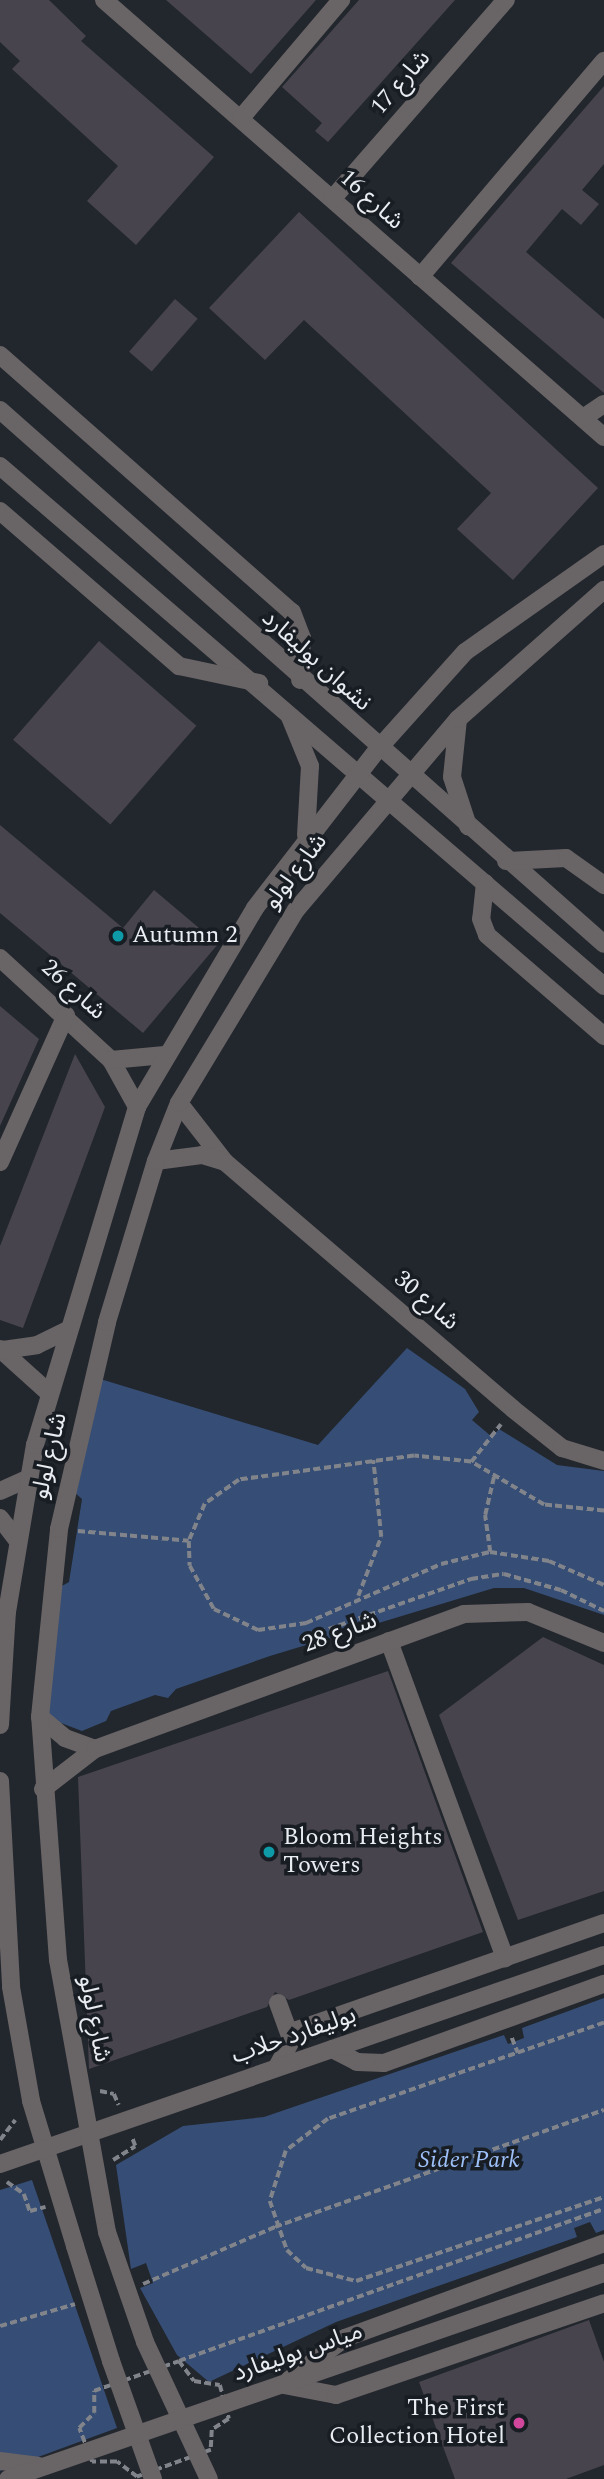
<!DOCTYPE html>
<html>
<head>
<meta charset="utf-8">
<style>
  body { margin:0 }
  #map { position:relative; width:604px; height:2479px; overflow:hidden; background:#22262d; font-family:Spectral,"Noto Sans Arabic",serif }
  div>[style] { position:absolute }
  .green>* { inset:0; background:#364e75 }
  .building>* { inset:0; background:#47444d; transform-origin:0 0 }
  .path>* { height:3.5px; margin-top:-1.75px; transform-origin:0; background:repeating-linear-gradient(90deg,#81848a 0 7px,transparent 0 10.5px) }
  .minor>* { height:18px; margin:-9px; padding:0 9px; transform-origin:9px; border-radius:9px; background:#696465 }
  .minor-bridge>* { height:18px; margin:-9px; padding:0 9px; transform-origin:9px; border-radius:9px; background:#696465 }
  .dots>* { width:19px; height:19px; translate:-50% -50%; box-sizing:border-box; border:4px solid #181d24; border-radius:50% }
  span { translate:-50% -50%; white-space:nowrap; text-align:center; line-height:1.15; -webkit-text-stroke:7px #181d24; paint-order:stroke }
  .street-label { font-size:24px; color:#e9ecf1 }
  .poi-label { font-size:24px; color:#e9ecf1 }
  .left { translate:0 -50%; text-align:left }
  .right { translate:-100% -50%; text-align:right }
  .park-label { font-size:24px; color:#9ec0f8; font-style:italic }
</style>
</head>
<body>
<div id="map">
  <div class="green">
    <div style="clip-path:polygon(407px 1348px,465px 1389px,479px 1412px,472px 1420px,492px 1437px,499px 1429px,557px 1465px,604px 1471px,604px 1615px,524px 1588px,494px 1588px,270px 1656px,176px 1689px,168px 1698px,155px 1695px,111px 1711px,106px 1721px,82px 1731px,48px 1718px,53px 1591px,69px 1582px,82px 1499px,74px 1492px,97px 1378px,318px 1445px)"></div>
    <div style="clip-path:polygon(604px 1998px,604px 2230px,596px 2233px,590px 2222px,574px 2228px,577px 2237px,336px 2322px,209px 2382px,177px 2355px,140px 2288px,153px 2283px,146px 2263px,131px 2269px,116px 2165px,183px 2126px,264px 2117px,504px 2035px,508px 2044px,524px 2038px,522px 2028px)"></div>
    <div style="clip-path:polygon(32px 2180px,117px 2428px,0 2471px,0 2190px)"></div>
  </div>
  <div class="building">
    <div style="clip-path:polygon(0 0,49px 0,86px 36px,81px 41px,214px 157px,136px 245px,87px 201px,118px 166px,12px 69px,20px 61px,0 42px)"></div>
    <div style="clip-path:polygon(166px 0,316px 0,251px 74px)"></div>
    <div style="clip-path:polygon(359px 0,455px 0,328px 142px,315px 131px,322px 123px,282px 87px)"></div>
    <div style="clip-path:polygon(604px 86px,604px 164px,582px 190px,599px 204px,581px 225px,562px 209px,526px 252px,604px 319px,604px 393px,451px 263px)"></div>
    <div style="clip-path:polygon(299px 212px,598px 488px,513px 580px,457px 529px,491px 493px,304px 320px,265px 360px,209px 308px)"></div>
    <div style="left:175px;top:299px;width:30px;height:70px;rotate:41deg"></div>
    <div style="left:99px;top:641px;width:129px;height:131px;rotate:41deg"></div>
    <div style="clip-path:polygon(0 825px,123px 928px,154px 890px,218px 944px,143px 1033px,0 913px)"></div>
    <div style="clip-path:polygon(0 1006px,39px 1039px,0 1126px)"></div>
    <div style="clip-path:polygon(75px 1054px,105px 1107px,23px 1328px,0 1320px,0 1246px)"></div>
    <div style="clip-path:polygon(543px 1637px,604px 1665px,604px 1891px,518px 1920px,439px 1715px)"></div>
    <div style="clip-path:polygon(388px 1671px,483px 1932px,289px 2000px,275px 1992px,267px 2007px,89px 2069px,78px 1777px)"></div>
    <div style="clip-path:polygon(589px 2320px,604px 2362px,604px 2465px,566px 2479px,455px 2479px,419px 2382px)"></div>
  </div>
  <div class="path">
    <div style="left:471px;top:1462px;width:48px;rotate:-51.7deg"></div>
    <div style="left:604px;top:1511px;width:60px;rotate:-174.3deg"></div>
    <div style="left:544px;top:1505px;width:85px;rotate:-149.5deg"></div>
    <div style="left:471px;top:1462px;width:57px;rotate:-174deg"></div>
    <div style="left:414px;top:1456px;width:177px;rotate:172.2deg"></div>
    <div style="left:239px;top:1480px;width:42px;rotate:144.8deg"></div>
    <div style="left:205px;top:1504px;width:40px;rotate:113.4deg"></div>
    <div style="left:189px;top:1541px;width:25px;rotate:88deg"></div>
    <div style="left:190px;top:1566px;width:49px;rotate:60.8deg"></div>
    <div style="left:214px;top:1609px;width:49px;rotate:25.5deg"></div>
    <div style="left:258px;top:1630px;width:49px;rotate:-8.3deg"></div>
    <div style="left:306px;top:1623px;width:147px;rotate:-23.6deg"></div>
    <div style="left:441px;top:1564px;width:50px;rotate:-13.8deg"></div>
    <div style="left:490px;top:1552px;width:60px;rotate:8.7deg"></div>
    <div style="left:549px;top:1561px;width:60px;rotate:23.6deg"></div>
    <div style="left:78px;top:1531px;width:111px;rotate:5.1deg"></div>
    <div style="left:490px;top:1552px;width:37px;rotate:-98deg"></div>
    <div style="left:485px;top:1515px;width:40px;rotate:-77deg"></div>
    <div style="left:358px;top:1596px;width:63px;rotate:-68.7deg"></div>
    <div style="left:381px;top:1537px;width:77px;rotate:-95.9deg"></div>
    <div style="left:314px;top:1650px;width:15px;rotate:-110deg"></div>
    <div style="left:309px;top:1636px;width:172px;rotate:-19.4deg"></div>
    <div style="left:471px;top:1579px;width:33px;rotate:-9deg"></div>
    <div style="left:504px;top:1574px;width:59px;rotate:15.7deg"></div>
    <div style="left:561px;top:1590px;width:48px;rotate:26deg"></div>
    <div style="left:604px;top:2023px;width:292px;rotate:160.8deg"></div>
    <div style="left:328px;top:2119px;width:53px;rotate:142.7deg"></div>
    <div style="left:286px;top:2151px;width:52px;rotate:107.7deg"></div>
    <div style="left:270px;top:2201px;width:52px;rotate:70.9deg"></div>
    <div style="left:287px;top:2250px;width:26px;rotate:43deg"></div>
    <div style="left:306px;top:2268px;width:52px;rotate:14.6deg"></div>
    <div style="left:356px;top:2281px;width:262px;rotate:-18.7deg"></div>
    <div style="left:512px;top:2038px;width:16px;rotate:68deg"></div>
    <div style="left:100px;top:2091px;width:14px;rotate:12deg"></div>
    <div style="left:114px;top:2094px;width:12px;rotate:66deg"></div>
    <div style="left:0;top:2140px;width:25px;rotate:-53deg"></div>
    <div style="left:113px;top:2160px;width:26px;rotate:-32deg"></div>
    <div style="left:135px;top:2146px;width:9px;rotate:-111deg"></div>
    <div style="left:7px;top:2182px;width:21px;rotate:35deg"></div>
    <div style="left:24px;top:2194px;width:18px;rotate:71deg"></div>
    <div style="left:30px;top:2211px;width:16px;rotate:-15deg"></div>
    <div style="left:143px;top:2284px;width:144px;rotate:-23.4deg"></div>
    <div style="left:275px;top:2227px;width:349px;rotate:-19.6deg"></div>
    <div style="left:0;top:2326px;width:78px;rotate:-16.3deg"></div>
    <div style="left:179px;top:2361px;width:451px;rotate:-19.7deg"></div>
    <div style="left:179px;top:2361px;width:25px;rotate:53deg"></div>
    <div style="left:194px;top:2381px;width:26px;rotate:9deg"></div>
    <div style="left:220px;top:2385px;width:35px;rotate:75deg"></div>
    <div style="left:229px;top:2419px;width:20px;rotate:147deg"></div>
    <div style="left:212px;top:2430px;width:20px;rotate:93deg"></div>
    <div style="left:211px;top:2450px;width:79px;rotate:160deg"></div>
    <div style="left:137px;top:2477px;width:25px;rotate:-143deg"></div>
    <div style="left:117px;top:2462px;width:25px;rotate:180deg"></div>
    <div style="left:92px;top:2462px;width:36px;rotate:-111deg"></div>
    <div style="left:79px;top:2428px;width:21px;rotate:-45deg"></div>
    <div style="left:94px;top:2413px;width:22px;rotate:-90deg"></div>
    <div style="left:94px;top:2391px;width:90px;rotate:-19.4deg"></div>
  </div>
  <div class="minor">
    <div style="left:104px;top:0;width:664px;rotate:41.15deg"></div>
    <div style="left:241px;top:118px;width:155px;rotate:-49.7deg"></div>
    <div style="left:333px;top:198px;width:263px;rotate:-48.9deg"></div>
    <div style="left:420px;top:277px;width:284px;rotate:-49.6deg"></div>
    <div style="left:0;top:355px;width:389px;rotate:41.4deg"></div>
    <div style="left:292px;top:612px;width:28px;rotate:69deg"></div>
    <div style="left:302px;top:638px;width:42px;rotate:92.7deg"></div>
    <div style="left:0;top:410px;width:806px;rotate:41.48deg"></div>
    <div style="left:583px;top:418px;width:25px;rotate:-34deg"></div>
    <div style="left:0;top:466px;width:797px;rotate:40.73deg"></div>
    <div style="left:0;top:511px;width:237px;rotate:40.9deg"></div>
    <div style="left:179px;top:666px;width:82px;rotate:12deg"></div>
    <div style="left:290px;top:717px;width:53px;rotate:67.8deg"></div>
    <div style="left:310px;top:766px;width:69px;rotate:93.3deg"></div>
    <div style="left:458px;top:719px;width:58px;rotate:95.9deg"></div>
    <div style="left:452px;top:777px;width:52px;rotate:71.9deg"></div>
    <div style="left:506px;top:861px;width:60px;rotate:-2.9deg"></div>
    <div style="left:566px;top:858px;width:47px;rotate:35.4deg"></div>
    <div style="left:485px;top:883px;width:36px;rotate:96deg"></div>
    <div style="left:481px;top:919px;width:17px;rotate:69deg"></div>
    <div style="left:487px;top:935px;width:155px;rotate:40.8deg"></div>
    <div style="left:0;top:958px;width:151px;rotate:42.6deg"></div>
    <div style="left:111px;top:1060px;width:54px;rotate:61deg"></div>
    <div style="left:111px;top:1060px;width:54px;rotate:-5.3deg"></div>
    <div style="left:179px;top:1103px;width:75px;rotate:52.1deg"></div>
    <div style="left:225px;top:1162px;width:379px;rotate:40.6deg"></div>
    <div style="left:513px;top:1409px;width:63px;rotate:38.5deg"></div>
    <div style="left:562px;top:1448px;width:44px;rotate:17.2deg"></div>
    <div style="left:156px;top:1161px;width:46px;rotate:-7.4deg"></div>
    <div style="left:202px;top:1155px;width:24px;rotate:17deg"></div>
    <div style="left:0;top:1162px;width:161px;rotate:-65.8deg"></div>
    <div style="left:0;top:1349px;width:64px;rotate:41.9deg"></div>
    <div style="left:3px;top:1350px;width:34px;rotate:-8deg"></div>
    <div style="left:37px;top:1345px;width:34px;rotate:-26deg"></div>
    <div style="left:0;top:1491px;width:32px;rotate:-24deg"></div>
    <div style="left:0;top:1518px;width:29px;rotate:52deg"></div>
    <div style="left:389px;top:1641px;width:338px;rotate:69.9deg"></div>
    <div style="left:40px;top:1717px;width:33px;rotate:40deg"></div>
    <div style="left:65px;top:1738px;width:32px;rotate:20deg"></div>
    <div style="left:0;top:1725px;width:113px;rotate:-86.5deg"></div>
    <div style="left:7px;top:1612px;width:169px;rotate:-80.5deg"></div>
    <div style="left:35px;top:1445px;width:353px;rotate:-73.2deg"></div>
    <div style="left:137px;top:1107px;width:231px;rotate:-59.3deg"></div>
    <div style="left:255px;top:908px;width:201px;rotate:-52.3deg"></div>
    <div style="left:378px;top:749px;width:130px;rotate:-48.1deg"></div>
    <div style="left:465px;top:652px;width:170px;rotate:-35.2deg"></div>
    <div style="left:0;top:1781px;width:206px;rotate:86.9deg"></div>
    <div style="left:11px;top:1987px;width:116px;rotate:80deg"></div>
    <div style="left:31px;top:2101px;width:152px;rotate:73.1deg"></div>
    <div style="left:43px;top:1789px;width:66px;rotate:-37.6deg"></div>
    <div style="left:95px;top:1749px;width:393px;rotate:-20.1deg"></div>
    <div style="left:464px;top:1614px;width:64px;rotate:-1.8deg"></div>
    <div style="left:528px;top:1612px;width:82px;rotate:22.2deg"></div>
    <div style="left:278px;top:2003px;width:35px;rotate:70deg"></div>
    <div style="left:332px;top:2049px;width:28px;rotate:27deg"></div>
    <div style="left:357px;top:2062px;width:27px;rotate:2deg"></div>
    <div style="left:384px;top:2063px;width:234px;rotate:-19.8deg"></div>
    <div style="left:277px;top:2067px;width:42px;rotate:-61.6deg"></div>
    <div style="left:297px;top:2030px;width:325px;rotate:-19.2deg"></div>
    <div style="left:0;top:2164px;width:639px;rotate:-19.09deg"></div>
    <div style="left:107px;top:2232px;width:276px;rotate:-100.2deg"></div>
    <div style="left:58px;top:1960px;width:244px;rotate:-94.2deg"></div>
    <div style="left:40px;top:1717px;width:189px;rotate:-84.2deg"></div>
    <div style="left:59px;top:1529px;width:212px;rotate:-76.9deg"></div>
    <div style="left:107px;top:1322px;width:168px;rotate:-73.1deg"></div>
    <div style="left:156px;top:1161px;width:62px;rotate:-68.4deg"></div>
    <div style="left:179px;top:1103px;width:226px;rotate:-58.8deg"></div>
    <div style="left:296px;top:910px;width:250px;rotate:-49.7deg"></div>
    <div style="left:458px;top:719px;width:195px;rotate:-41.5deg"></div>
    <div style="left:145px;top:2342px;width:151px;rotate:65deg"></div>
    <div style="left:111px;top:2361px;width:125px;rotate:70.4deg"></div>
    <div style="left:289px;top:2380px;width:70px;rotate:-36.9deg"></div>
    <div style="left:345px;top:2338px;width:276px;rotate:-20.1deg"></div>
    <div style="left:284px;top:2385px;width:53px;rotate:10.9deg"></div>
    <div style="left:336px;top:2395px;width:283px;rotate:-18.9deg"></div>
    <div style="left:0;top:2461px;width:38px;rotate:7deg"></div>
    <div style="left:8px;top:2479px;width:631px;rotate:-19.07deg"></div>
  </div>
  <div class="minor-bridge">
    <div style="left:107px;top:2232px;width:116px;rotate:70.9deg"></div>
    <div style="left:75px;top:2246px;width:121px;rotate:72.6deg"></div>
  </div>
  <div class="dots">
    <div style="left:118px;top:936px;background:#0f9aa8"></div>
    <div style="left:269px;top:1852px;background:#0f9aa8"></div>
    <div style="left:519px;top:2423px;background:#d1479c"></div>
  </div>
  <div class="street-label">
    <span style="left:401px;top:83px;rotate:-49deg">شارع 17</span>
    <span style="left:371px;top:200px;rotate:42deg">شارع 16</span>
    <span style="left:316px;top:661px;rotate:42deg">نشوان بوليفارد</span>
    <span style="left:296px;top:872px;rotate:-53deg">شارع لولو</span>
    <span style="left:73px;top:990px;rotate:42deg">شارع 26</span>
    <span style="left:426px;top:1301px;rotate:41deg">شارع 30</span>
    <span style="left:50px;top:1456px;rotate:-77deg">شارع لولو</span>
    <span style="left:340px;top:1633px;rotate:-20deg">شارع 28</span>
    <span style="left:94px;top:2019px;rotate:79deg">شارع لولو</span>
    <span style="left:294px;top:2036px;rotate:-19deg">بوليفارد حلاب</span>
    <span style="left:298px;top:2353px;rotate:-19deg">مياس بوليفارد</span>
  </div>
  <div class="poi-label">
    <span class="left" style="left:132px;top:936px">Autumn 2</span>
    <span class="left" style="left:283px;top:1852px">Bloom Heights<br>Towers</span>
    <span class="right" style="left:505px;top:2423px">The First<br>Collection Hotel</span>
  </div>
  <div class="park-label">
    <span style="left:469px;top:2161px">Sider Park</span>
  </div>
</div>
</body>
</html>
